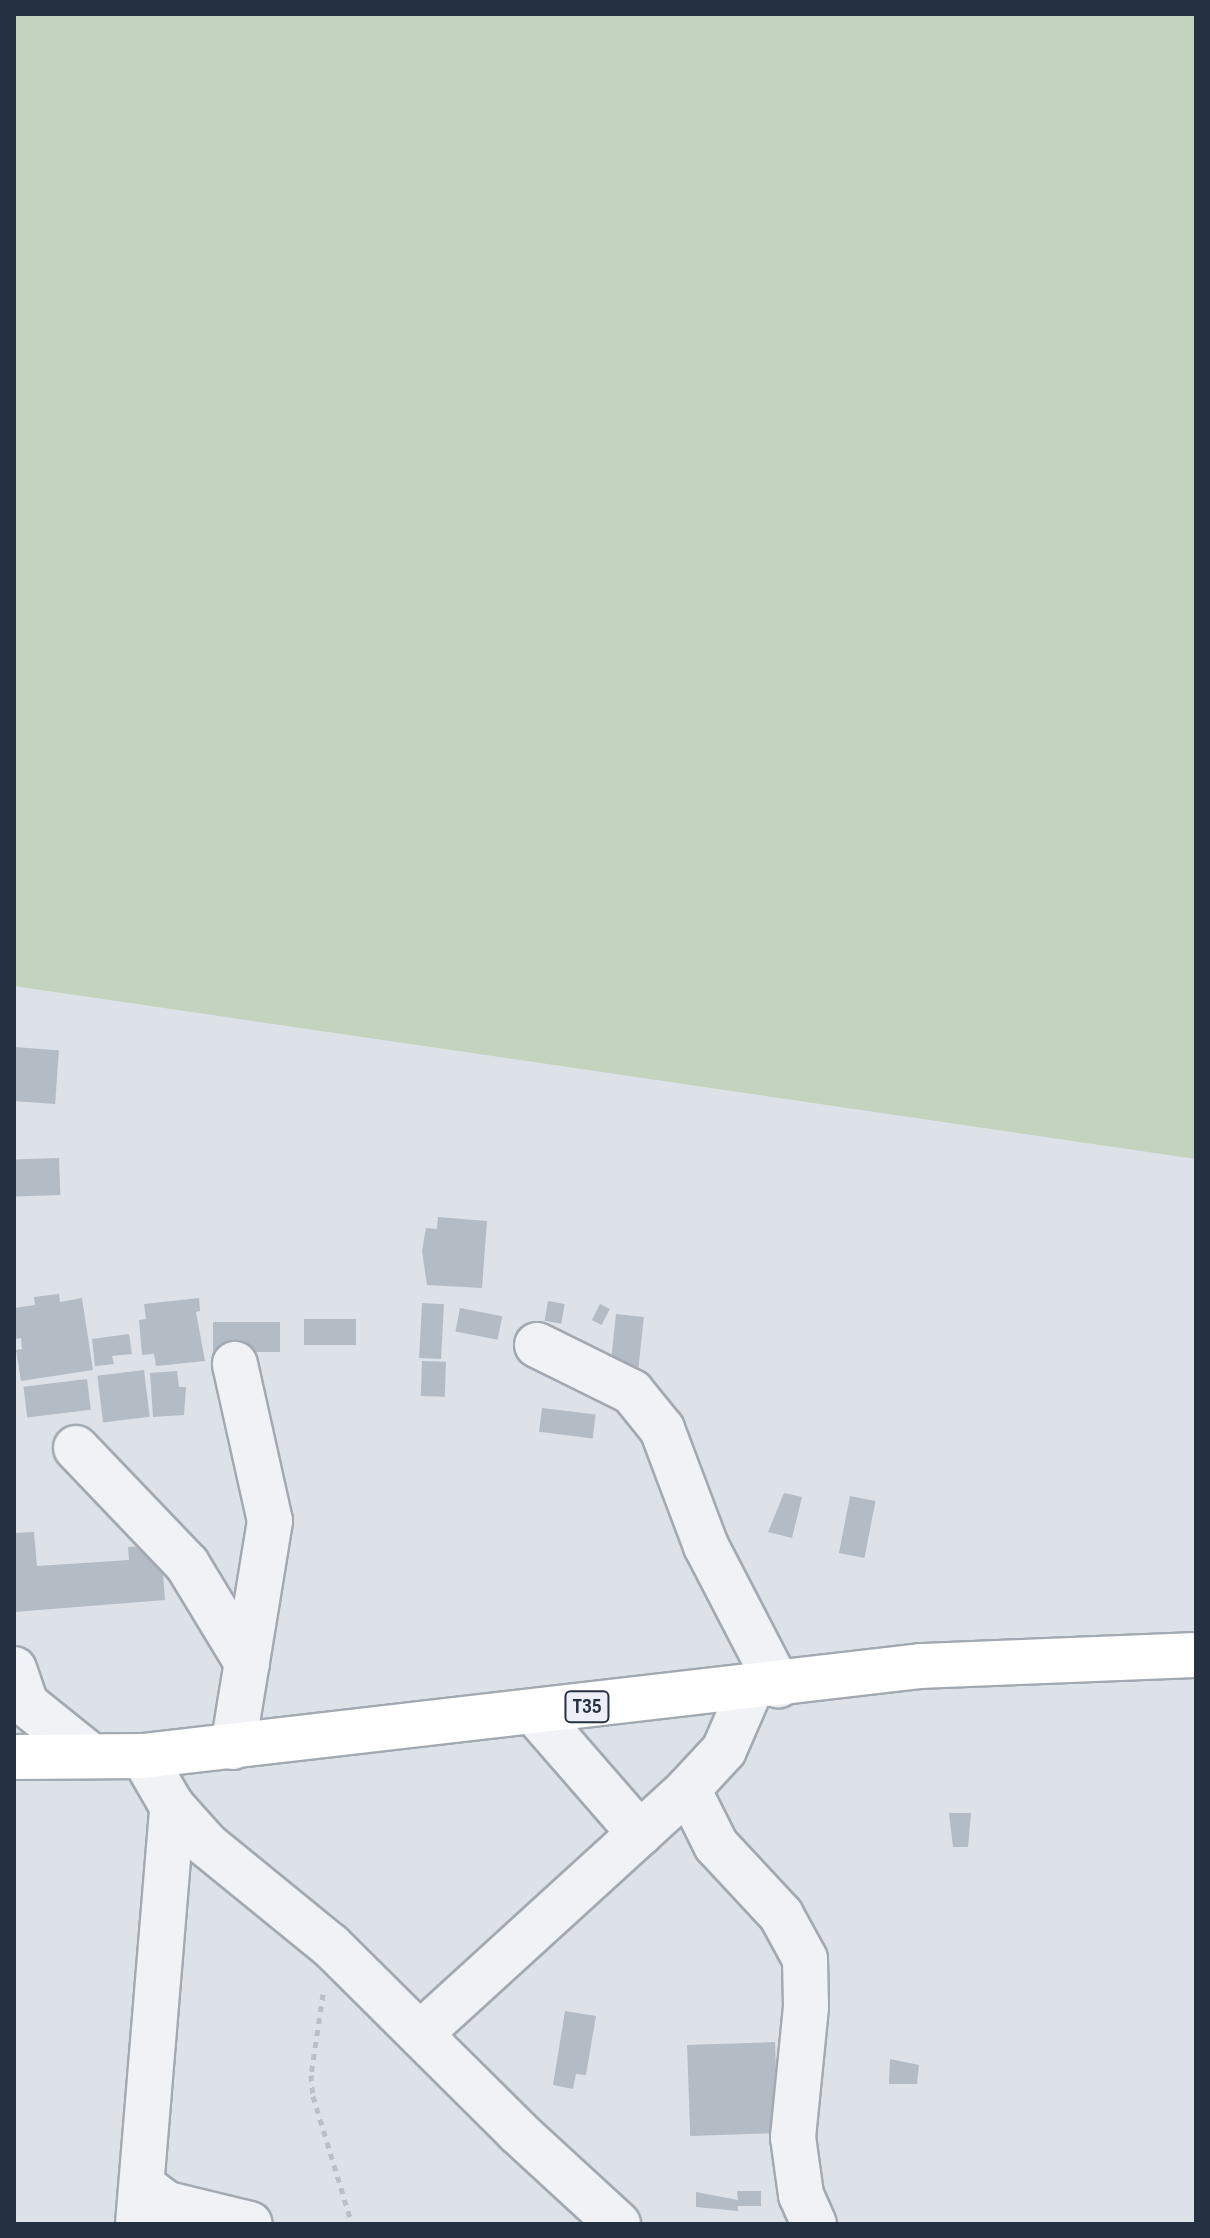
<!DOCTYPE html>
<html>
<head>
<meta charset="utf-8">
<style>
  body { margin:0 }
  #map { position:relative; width:1210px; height:2238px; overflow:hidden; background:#dde2e8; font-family:"Sofia Sans Condensed",sans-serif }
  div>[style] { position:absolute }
  .green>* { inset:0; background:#c3d3bd }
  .building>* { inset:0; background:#b3bbc5; transform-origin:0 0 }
  .path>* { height:5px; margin-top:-2.5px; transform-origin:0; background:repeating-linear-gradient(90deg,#bbc0c7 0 6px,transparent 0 12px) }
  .roads { filter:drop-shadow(2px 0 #a2a9b2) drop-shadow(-2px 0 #a2a9b2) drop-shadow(0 2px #a2a9b2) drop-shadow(0 -2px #a2a9b2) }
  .minor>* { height:44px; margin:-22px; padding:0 22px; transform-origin:22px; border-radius:22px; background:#f0f2f6 }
  .highway>* { height:44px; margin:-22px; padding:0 22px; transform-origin:22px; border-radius:22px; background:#fff }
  span { translate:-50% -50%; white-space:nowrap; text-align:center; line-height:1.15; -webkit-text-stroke:8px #ecf0f6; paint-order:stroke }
  .shield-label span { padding:2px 6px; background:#ecf0f6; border:2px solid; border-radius:6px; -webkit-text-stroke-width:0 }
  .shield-label { font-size:22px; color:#253040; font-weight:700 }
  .frame { position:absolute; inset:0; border:16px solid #253040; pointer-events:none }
</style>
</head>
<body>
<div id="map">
  <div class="green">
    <div style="clip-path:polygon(14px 14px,1196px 14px,1196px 1159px,14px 986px)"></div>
  </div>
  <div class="building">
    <div style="left:14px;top:1047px;width:45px;height:54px;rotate:4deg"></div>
    <div style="left:59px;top:1158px;width:37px;height:45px;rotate:88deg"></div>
    <div style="clip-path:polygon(438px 1217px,487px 1221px,482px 1288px,427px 1285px,422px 1251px,426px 1228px,437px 1229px)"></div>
    <div style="clip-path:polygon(59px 1294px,60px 1302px,82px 1298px,93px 1370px,21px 1381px,16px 1350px,22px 1349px,21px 1338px,15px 1339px,14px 1308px,35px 1305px,34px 1297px)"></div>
    <div style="clip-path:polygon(199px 1298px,200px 1311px,196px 1312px,205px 1361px,156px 1366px,154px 1354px,142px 1355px,139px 1320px,146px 1319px,144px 1304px)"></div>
    <div style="left:548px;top:1301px;width:17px;height:20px;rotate:10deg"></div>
    <div style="left:422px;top:1303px;width:22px;height:55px;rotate:3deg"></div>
    <div style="left:600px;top:1304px;width:11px;height:18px;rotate:27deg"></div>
    <div style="left:460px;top:1308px;width:43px;height:24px;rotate:11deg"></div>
    <div style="left:616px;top:1314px;width:28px;height:69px;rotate:6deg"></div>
    <div style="left:304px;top:1319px;width:52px;height:26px"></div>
    <div style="left:280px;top:1322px;width:30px;height:67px;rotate:90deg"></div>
    <div style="clip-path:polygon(129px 1334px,132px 1354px,112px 1356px,114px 1364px,95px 1366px,92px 1339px)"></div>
    <div style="left:422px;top:1361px;width:24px;height:35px;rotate:2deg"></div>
    <div style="left:144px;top:1370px;width:47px;height:47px;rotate:83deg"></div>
    <div style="clip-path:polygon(177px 1371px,179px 1387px,186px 1387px,184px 1415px,153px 1417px,150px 1373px)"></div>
    <div style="left:87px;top:1379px;width:31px;height:64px;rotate:83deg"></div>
    <div style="left:542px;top:1408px;width:54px;height:24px;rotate:7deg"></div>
    <div style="clip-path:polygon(784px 1493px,802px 1497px,792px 1538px,768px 1532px)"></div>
    <div style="left:850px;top:1496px;width:26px;height:58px;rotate:11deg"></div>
    <div style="clip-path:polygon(34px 1532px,37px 1566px,129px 1560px,128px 1547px,161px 1545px,165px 1600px,14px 1612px,14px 1533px)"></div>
    <div style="clip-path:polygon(949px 1813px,971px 1813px,968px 1847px,953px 1847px)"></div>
    <div style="clip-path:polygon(565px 2011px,596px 2016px,586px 2075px,576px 2074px,573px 2089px,553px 2085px)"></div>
    <div style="left:775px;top:2042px;width:91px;height:88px;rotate:88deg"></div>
    <div style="clip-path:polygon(890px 2059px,919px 2065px,917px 2084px,889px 2084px)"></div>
    <div style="clip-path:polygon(737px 2191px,761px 2191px,761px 2206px,738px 2206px,738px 2211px,696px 2207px,696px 2192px,738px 2200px)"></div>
  </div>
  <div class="path">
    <div style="left:323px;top:1994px;width:82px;rotate:98.4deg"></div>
    <div style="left:311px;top:2075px;width:21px;rotate:85deg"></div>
    <div style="left:313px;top:2096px;width:134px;rotate:73.1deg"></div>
  </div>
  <div class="roads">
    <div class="minor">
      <div style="left:537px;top:1345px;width:106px;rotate:26.3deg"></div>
      <div style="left:632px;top:1392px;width:48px;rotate:51deg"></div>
      <div style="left:662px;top:1429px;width:125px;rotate:69.4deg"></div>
      <div style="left:706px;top:1546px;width:157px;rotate:62.6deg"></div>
      <div style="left:76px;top:1448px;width:161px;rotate:46.3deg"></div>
      <div style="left:187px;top:1564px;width:116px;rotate:58.8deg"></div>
      <div style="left:14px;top:1669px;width:37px;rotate:71deg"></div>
      <div style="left:26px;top:1704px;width:83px;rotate:38.7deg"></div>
      <div style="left:535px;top:1713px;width:160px;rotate:49deg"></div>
      <div style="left:233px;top:1747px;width:229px;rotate:-80.7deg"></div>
      <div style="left:270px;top:1521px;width:161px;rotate:-102.6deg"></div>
      <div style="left:143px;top:1756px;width:58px;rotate:59.9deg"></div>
      <div style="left:172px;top:1806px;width:52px;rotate:48.1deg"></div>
      <div style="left:207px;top:1845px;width:160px;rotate:39.2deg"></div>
      <div style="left:331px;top:1946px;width:264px;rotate:44.8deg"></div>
      <div style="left:518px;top:2132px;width:136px;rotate:42.6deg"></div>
      <div style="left:688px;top:1789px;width:63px;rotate:63.4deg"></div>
      <div style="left:716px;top:1845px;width:96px;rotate:47.1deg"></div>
      <div style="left:781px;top:1915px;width:50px;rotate:61.4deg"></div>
      <div style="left:805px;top:1959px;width:48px;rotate:88.8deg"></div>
      <div style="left:806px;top:2007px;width:131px;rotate:95.7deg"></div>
      <div style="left:793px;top:2137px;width:59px;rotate:82.1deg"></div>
      <div style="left:801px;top:2195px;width:32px;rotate:66deg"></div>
      <div style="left:420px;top:2034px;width:363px;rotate:-42.4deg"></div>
      <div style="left:688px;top:1789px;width:53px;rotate:-47.3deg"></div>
      <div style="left:724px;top:1750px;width:68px;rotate:-66.5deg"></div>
      <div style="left:143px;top:2186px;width:30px;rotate:37deg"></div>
      <div style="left:167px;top:2204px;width:85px;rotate:13.5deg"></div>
      <div style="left:138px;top:2224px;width:419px;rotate:-85.3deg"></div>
    </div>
    <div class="highway">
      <div style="left:14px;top:1757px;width:129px;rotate:-0.4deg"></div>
      <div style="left:143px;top:1756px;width:783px;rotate:-6.6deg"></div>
      <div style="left:921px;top:1666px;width:275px;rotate:-2.3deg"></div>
    </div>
  </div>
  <div class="shield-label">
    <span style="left:587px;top:1707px">T35</span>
  </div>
  <div class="frame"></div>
</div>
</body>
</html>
